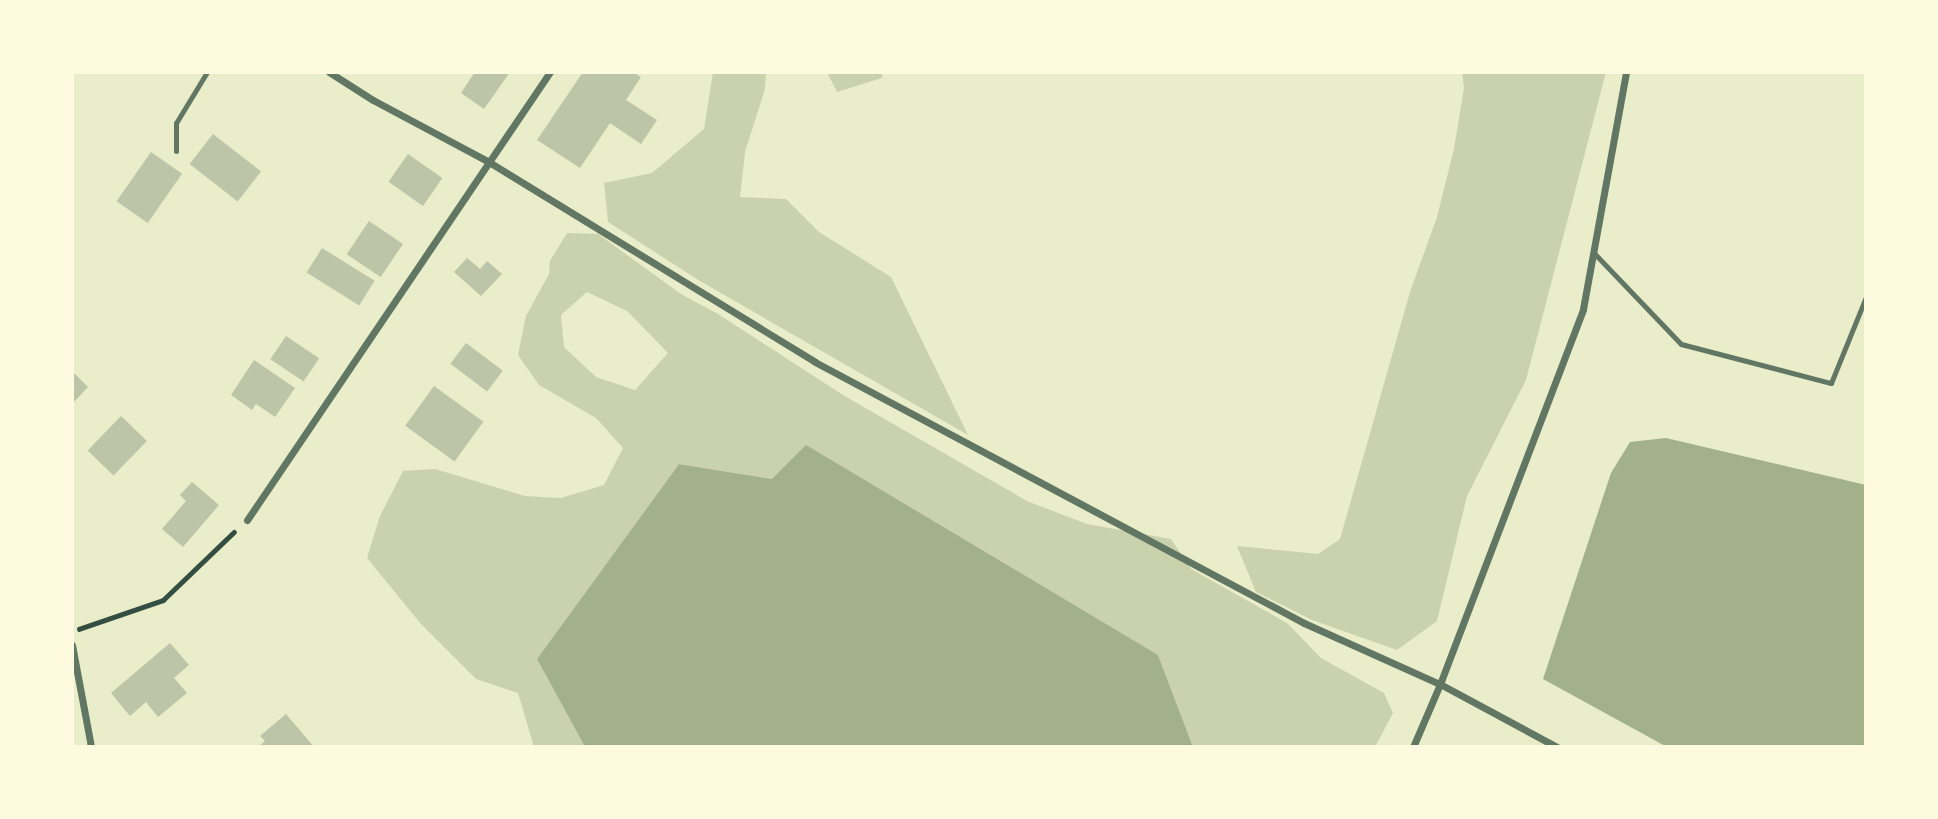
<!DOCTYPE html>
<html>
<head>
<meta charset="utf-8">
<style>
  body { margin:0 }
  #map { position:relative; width:1938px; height:819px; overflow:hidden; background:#e9edc9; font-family:"DejaVu Sans",sans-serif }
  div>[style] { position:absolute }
  .green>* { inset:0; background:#cad2ad }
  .water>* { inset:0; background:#a3b18a }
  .building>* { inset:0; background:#bcc5a7; transform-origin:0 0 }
  .path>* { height:4.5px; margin:-2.25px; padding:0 2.25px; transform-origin:2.25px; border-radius:2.25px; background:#344e41 }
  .service>* { height:5px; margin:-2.5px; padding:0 2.5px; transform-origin:2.5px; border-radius:2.5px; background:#617663 }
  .minor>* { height:7px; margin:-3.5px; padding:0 3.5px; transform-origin:3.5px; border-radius:3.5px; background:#617663 }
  span { translate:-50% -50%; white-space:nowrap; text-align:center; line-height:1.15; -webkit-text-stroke:7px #fefae0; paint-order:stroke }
  .frame { position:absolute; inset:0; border:74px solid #fefae0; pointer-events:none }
</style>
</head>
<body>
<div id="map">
  <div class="green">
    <div style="clip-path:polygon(713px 72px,766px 72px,765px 89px,745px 152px,740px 197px,786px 199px,819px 232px,891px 277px,968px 435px,700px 281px,608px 222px,604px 183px,652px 173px,704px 129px)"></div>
    <div style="clip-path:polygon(827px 72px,883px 72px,882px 78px,837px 92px)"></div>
    <div style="clip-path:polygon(1462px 72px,1606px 72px,1526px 380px,1467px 496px,1437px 621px,1397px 650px,1312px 620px,1256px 592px,1237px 546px,1318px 554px,1340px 539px,1410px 292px,1437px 217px,1454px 149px,1464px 88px)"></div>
    <div style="clip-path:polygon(evenodd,567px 233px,598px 234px,681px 294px,718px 314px,843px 395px,1027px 501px,1087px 524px,1171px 539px,1191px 569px,1287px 623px,1321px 658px,1384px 693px,1393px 713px,1375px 747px,1193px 747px,1158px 655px,772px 479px,679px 464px,537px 659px,585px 747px,534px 747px,518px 693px,476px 679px,421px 624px,367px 558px,380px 516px,403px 471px,435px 469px,525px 496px,561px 498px,604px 485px,623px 448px,596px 418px,539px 385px,518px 355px,526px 316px,549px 274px,550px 261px,567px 233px,587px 292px,627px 311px,668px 353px,635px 390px,596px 377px,564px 347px,561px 315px,587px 292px)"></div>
  </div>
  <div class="water">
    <div style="clip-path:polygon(1666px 438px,1866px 485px,1866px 747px,1667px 747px,1543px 679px,1611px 473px,1630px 442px)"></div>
    <div style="clip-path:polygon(806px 445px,1158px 655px,1193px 747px,585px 747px,537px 659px,679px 464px,772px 479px)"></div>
  </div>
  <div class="building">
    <div style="clip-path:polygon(475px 72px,510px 72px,484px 109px,461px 93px)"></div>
    <div style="clip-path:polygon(583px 72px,633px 72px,641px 77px,626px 100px,657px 120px,641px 144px,610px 123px,580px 168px,537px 140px)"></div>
    <div style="left:213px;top:134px;width:61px;height:38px;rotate:38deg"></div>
    <div style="left:151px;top:152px;width:38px;height:60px;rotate:35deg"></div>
    <div style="left:408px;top:154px;width:42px;height:34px;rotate:35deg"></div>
    <div style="left:369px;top:221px;width:41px;height:40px;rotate:34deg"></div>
    <div style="left:322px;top:248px;width:62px;height:29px;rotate:32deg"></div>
    <div style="clip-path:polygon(467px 258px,480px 269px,487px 261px,502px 274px,481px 296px,454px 272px)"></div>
    <div style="left:286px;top:336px;width:40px;height:28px;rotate:34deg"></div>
    <div style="left:466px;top:343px;width:46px;height:26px;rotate:37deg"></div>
    <div style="clip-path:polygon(254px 360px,295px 388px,275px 417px,256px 404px,252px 410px,231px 395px)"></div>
    <div style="clip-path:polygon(72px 371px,88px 387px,72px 404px)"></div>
    <div style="left:434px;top:386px;width:61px;height:49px;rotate:36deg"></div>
    <div style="left:121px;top:416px;width:36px;height:48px;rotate:44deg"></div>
    <div style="clip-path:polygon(192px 482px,219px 505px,183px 547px,162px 529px,186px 501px,180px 495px)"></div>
    <div style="clip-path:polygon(170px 643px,189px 665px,174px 678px,187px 693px,158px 717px,146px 702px,130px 716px,111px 693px)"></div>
    <div style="clip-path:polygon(286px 714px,314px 747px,258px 747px,265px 741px,260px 736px)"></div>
  </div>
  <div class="path">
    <div style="left:79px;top:629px;width:89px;rotate:-19deg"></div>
    <div style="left:163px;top:600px;width:98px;rotate:-43.8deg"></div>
  </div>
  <div class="service">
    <div style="left:176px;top:151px;width:28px;rotate:-90deg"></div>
    <div style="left:176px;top:123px;width:60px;rotate:-58.7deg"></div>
    <div style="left:1593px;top:252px;width:127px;rotate:46.3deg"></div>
    <div style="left:1681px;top:344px;width:155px;rotate:14.6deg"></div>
    <div style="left:1831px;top:383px;width:93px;rotate:-67.9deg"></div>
  </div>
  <div class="minor">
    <div style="left:329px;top:72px;width:52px;rotate:32.5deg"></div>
    <div style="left:373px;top:100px;width:132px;rotate:28.1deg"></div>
    <div style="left:489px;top:162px;width:382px;rotate:31.5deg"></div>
    <div style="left:815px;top:362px;width:554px;rotate:28.09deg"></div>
    <div style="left:1304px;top:623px;width:149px;rotate:24.2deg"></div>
    <div style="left:1440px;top:684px;width:133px;rotate:28.3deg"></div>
    <div style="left:247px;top:520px;width:541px;rotate:-55.93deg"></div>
    <div style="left:72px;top:645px;width:104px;rotate:79.4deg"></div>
    <div style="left:1413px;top:747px;width:69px;rotate:-66.8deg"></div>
    <div style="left:1440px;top:684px;width:401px;rotate:-69.1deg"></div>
    <div style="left:1583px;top:309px;width:241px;rotate:-79.7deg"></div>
  </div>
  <div class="frame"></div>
</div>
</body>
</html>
